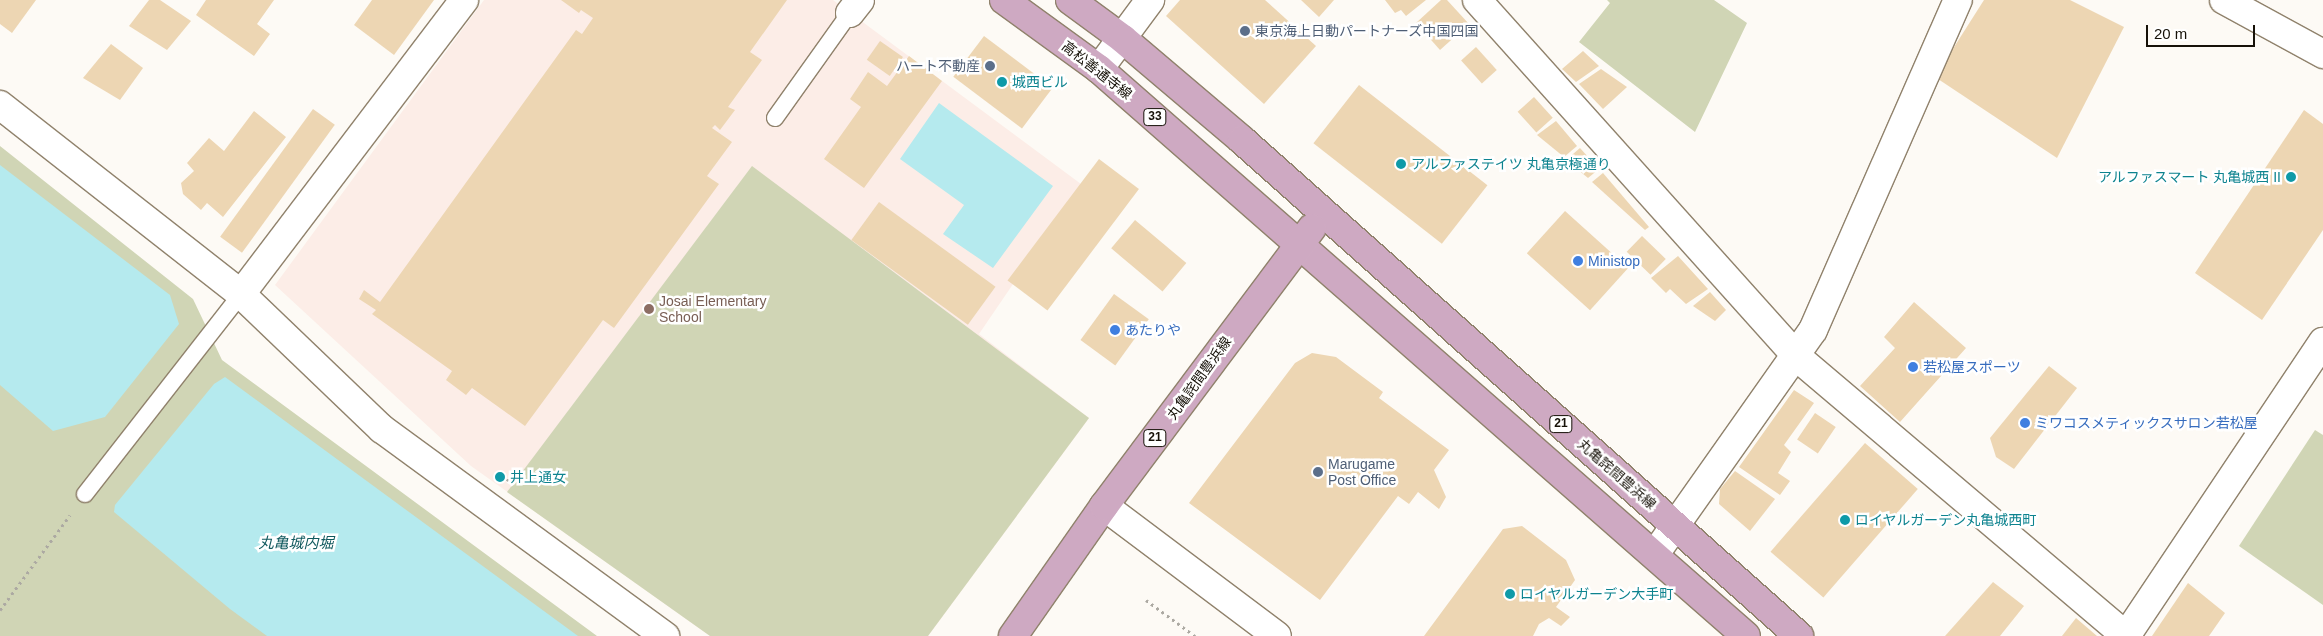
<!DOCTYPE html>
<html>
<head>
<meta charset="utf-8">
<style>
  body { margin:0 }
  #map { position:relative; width:2323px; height:636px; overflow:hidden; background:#fdfaf5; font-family:Arial,"Noto Sans JP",sans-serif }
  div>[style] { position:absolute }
  .education>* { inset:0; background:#fcede7 }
  .green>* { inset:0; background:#d0d5b5 }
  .water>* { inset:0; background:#b5eaee }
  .building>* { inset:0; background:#edd6b3; transform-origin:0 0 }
  .path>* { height:3px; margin-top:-1.5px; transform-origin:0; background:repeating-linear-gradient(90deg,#aca9a2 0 2.5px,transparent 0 6.5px) }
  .roads { filter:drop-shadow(1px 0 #90826c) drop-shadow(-1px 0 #90826c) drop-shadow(0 1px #90826c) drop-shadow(0 -1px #90826c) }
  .service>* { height:16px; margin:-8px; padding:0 8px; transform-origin:8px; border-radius:8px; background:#fff }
  .minor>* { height:28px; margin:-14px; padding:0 14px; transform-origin:14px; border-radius:14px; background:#fff }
  .tertiary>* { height:28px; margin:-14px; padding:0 14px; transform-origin:14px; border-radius:14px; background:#fff }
  .primary>* { height:28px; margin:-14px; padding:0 14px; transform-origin:14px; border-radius:14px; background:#cea9c2 }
  .dots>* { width:14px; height:14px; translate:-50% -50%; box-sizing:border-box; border:2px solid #fff; border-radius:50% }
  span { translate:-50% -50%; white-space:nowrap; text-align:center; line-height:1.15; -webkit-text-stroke:5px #fff; paint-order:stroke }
  .shield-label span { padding:1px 4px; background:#fff; border:1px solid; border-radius:4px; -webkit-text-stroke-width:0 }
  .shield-label { font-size:12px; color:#161108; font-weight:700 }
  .service-label { font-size:14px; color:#4e5e75 }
  .left { translate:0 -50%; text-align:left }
  .right { translate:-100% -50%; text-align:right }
  .street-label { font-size:14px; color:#161108 }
  .culture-label { font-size:14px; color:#0d838f }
  .shop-label { font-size:14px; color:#366cbe }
  .education-label { font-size:14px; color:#785e54 }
  .water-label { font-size:15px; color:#10595e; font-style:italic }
  .scale { position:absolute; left:2146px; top:25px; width:109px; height:22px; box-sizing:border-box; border:2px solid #161108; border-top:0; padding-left:6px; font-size:15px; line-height:18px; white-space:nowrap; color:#161108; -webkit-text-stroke:4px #fff; paint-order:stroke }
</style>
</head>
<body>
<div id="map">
  <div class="education">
    <div style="clip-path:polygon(484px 0,833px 0,1081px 184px,979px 334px,1089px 418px,928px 636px,710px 636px,471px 466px,275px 285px)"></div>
  </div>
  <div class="green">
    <div style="clip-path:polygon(1607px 0,1714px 0,1747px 23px,1695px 132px,1579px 42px,1610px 3px)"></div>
    <div style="clip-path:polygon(0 146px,193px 299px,222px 360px,597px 636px,0 636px)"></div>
    <div style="clip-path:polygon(752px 166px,1089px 418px,928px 636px,710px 636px,507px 492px)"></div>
    <div style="clip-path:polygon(2315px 430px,2323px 435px,2323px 605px,2239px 546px)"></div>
  </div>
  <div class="water">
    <div style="clip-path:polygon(939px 103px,1053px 186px,993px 268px,943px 234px,964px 205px,900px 159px)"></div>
    <div style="clip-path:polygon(0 165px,170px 295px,179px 324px,105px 417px,53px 431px,0 385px)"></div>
    <div style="clip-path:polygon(225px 377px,578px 636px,267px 636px,230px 609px,114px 512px,115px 505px,214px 384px)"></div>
  </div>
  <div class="building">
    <div style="clip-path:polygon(0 0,36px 0,12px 33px,0 24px)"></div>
    <div style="clip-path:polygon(149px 0,160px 0,191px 21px,167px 50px,129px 26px)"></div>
    <div style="clip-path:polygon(206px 0,274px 0,257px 24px,270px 34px,254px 56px,196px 15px)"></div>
    <div style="clip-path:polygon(372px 0,434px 0,394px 55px,354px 25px)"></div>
    <div style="clip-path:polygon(561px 0,787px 0,750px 52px,762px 60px,728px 107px,735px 110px,720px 130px,715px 125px,712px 128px,732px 142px,707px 176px,719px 184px,614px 328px,603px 320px,525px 426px,472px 388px,466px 395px,446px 380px,452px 371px,372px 314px,376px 310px,359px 299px,364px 290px,380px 302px,576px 30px,582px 34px,593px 18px,581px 10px,579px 13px)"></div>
    <div style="clip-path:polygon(1180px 0,1265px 0,1316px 46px,1264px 104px,1166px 16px)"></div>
    <div style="clip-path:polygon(1301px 0,1334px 0,1319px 17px)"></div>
    <div style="clip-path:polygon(1385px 0,1426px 0,1406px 16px,1401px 10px,1395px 13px)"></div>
    <div style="clip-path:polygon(1441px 0,1447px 0,1469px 24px,1440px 50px,1416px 23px)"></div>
    <div style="clip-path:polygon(1984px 0,2070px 0,2124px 27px,2057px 158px,1935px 77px)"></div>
    <div style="left:984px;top:36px;width:86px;height:51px;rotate:37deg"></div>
    <div style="left:880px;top:41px;width:28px;height:23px;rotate:35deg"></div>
    <div style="clip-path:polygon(111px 44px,143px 68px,120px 100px,83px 78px)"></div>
    <div style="left:1476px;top:47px;width:31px;height:20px;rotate:48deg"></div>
    <div style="clip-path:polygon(1583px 51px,1599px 66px,1576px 82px,1562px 69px)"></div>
    <div style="clip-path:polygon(909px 56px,942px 81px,864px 188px,824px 159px,861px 107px,850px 99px,868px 72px,887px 86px)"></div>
    <div style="clip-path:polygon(1601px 69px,1627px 87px,1603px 109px,1579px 84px)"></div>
    <div style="left:1359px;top:85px;width:163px;height:74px;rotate:38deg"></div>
    <div style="left:1534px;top:97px;width:28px;height:22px;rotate:48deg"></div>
    <div style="left:313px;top:109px;width:27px;height:158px;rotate:36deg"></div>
    <div style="clip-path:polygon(2304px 110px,2323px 124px,2323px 230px,2262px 320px,2195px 273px)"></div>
    <div style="clip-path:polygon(254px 111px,286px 137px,223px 217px,207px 203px,201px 210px,183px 194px,181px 183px,194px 171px,187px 163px,209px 138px,224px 151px)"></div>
    <div style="clip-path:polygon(1556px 121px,1577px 146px,1564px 157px,1537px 135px)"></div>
    <div style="clip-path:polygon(1580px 148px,1599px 169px,1588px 178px,1566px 160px)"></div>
    <div style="left:1099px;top:159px;width:50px;height:152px;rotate:37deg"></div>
    <div style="clip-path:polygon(1603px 173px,1649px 227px,1645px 230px,1592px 182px)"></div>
    <div style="left:879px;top:202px;width:144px;height:47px;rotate:36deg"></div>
    <div style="left:1565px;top:211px;width:85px;height:57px;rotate:42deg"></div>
    <div style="left:1135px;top:220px;width:67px;height:37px;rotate:40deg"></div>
    <div style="left:1642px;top:236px;width:33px;height:22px;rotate:44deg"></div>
    <div style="clip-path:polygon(1678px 256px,1708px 289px,1686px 304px,1670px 289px,1666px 293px,1651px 278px)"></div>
    <div style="clip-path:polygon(1710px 292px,1726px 310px,1715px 321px,1693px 306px)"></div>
    <div style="left:1114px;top:294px;width:43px;height:57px;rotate:36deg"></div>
    <div style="clip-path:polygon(1914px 302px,1966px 348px,1900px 422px,1860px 386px,1895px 348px,1884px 337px)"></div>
    <div style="clip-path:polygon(1312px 353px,1336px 357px,1383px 392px,1379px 398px,1449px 450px,1434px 470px,1446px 497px,1439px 509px,1418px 492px,1409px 504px,1398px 496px,1320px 600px,1189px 503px,1295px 363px)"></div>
    <div style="clip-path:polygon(2049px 366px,2077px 388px,2014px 469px,1996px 457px,1990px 438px)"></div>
    <div style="clip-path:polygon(1794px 390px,1814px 403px,1784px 445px,1791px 452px,1778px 473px,1790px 481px,1780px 495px,1739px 467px)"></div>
    <div style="left:1815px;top:413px;width:25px;height:32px;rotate:34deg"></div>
    <div style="left:1865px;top:443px;width:70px;height:144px;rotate:41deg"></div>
    <div style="clip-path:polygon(1735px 471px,1775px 499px,1750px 531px,1719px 504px,1720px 489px)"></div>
    <div style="clip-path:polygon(1522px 526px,1566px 560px,1575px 580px,1556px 607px,1570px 617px,1561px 626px,1549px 618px,1539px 624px,1533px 636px,1424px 636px,1503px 529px)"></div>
    <div style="clip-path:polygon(1993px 582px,2024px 606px,2000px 636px,1945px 636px)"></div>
    <div style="clip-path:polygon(2188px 583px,2225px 613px,2209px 636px,2152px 636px)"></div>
    <div style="clip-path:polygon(2076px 618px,2097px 636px,2062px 636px)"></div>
  </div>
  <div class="path">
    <div style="left:507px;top:481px;width:17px;rotate:-54deg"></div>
    <div style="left:1146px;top:600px;width:61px;rotate:36.3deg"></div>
    <div style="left:0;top:610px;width:118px;rotate:-53.6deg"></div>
  </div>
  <div class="roads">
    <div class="service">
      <div style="left:775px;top:118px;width:129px;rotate:-54.5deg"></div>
      <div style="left:85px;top:494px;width:254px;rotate:-52deg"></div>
    </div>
    <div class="minor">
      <div style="left:1477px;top:0;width:479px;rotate:48.1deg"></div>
      <div style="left:1797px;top:357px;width:431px;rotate:40.3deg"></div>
      <div style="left:2224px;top:0;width:113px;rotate:28.6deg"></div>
      <div style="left:850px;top:13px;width:16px;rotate:-52deg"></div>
      <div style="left:1099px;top:69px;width:86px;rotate:-53.5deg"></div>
      <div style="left:241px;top:294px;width:369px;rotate:-52.8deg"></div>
      <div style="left:1104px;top:506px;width:216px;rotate:36.9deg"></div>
      <div style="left:1655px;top:554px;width:274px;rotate:-54.8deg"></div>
      <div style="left:1813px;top:330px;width:360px;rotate:-66.3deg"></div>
      <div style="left:2126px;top:636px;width:354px;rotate:-56.2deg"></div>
    </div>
    <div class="tertiary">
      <div style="left:0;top:105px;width:306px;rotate:38.1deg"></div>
      <div style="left:241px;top:294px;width:195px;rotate:43.8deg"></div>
      <div style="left:382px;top:429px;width:351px;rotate:36.2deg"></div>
    </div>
    <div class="primary">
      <div style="left:1004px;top:0;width:117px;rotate:36deg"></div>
      <div style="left:1099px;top:69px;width:860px;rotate:41.23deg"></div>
      <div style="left:1070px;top:0;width:66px;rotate:36.3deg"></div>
      <div style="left:1123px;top:39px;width:156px;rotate:40.3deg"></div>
      <div style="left:1242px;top:140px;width:746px;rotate:41.68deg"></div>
      <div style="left:1013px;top:636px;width:159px;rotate:-55deg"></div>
      <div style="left:1104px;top:506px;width:347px;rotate:-53.2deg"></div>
    </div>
  </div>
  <div class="dots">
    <div style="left:1245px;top:31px;background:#5c6f8a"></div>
    <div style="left:990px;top:66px;background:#5c6f8a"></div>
    <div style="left:1002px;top:82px;background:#0f9aa8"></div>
    <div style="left:1401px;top:164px;background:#0f9aa8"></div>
    <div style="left:2291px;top:177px;background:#0f9aa8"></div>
    <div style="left:1578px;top:261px;background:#3f7fe0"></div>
    <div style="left:649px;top:309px;background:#8d6e63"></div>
    <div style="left:1115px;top:330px;background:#3f7fe0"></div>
    <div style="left:1913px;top:367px;background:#3f7fe0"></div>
    <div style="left:2025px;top:423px;background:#3f7fe0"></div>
    <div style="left:1318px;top:472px;background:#5c6f8a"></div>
    <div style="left:500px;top:477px;background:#0f9aa8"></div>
    <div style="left:1845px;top:520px;background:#0f9aa8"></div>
    <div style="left:1510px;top:594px;background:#0f9aa8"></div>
  </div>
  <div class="shield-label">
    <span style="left:1155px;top:117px">33</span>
    <span style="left:1561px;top:424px">21</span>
    <span style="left:1155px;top:438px">21</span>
  </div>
  <div class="service-label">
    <span class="left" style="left:1255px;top:31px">東京海上日動パートナーズ中国四国</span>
    <span class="right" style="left:980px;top:66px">ハート不動産</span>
    <span class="left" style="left:1328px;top:472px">Marugame<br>Post Office</span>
  </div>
  <div class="street-label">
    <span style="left:1097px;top:70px;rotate:38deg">高松善通寺線</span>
    <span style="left:1199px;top:378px;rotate:-54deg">丸亀詫間豊浜線</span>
    <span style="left:1617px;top:474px;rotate:41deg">丸亀詫間豊浜線</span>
  </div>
  <div class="culture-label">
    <span class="left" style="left:1012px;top:82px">城西ビル</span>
    <span class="left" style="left:1411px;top:164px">アルファステイツ 丸亀京極通り</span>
    <span class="right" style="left:2281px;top:177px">アルファスマート 丸亀城西 II</span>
    <span class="left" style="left:510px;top:477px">井上通女</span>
    <span class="left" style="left:1855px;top:520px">ロイヤルガーデン丸亀城西町</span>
    <span class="left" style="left:1520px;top:594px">ロイヤルガーデン大手町</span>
  </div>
  <div class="shop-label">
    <span class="left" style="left:1588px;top:261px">Ministop</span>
    <span class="left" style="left:1125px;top:330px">あたりや</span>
    <span class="left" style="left:1923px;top:367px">若松屋スポーツ</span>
    <span class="left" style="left:2035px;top:423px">ミワコスメティックスサロン若松屋</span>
  </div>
  <div class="education-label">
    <span class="left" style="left:659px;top:309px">Josai Elementary<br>School</span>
  </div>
  <div class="water-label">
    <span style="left:296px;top:543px">丸亀城内堀</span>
  </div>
  <div class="scale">20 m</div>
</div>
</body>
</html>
